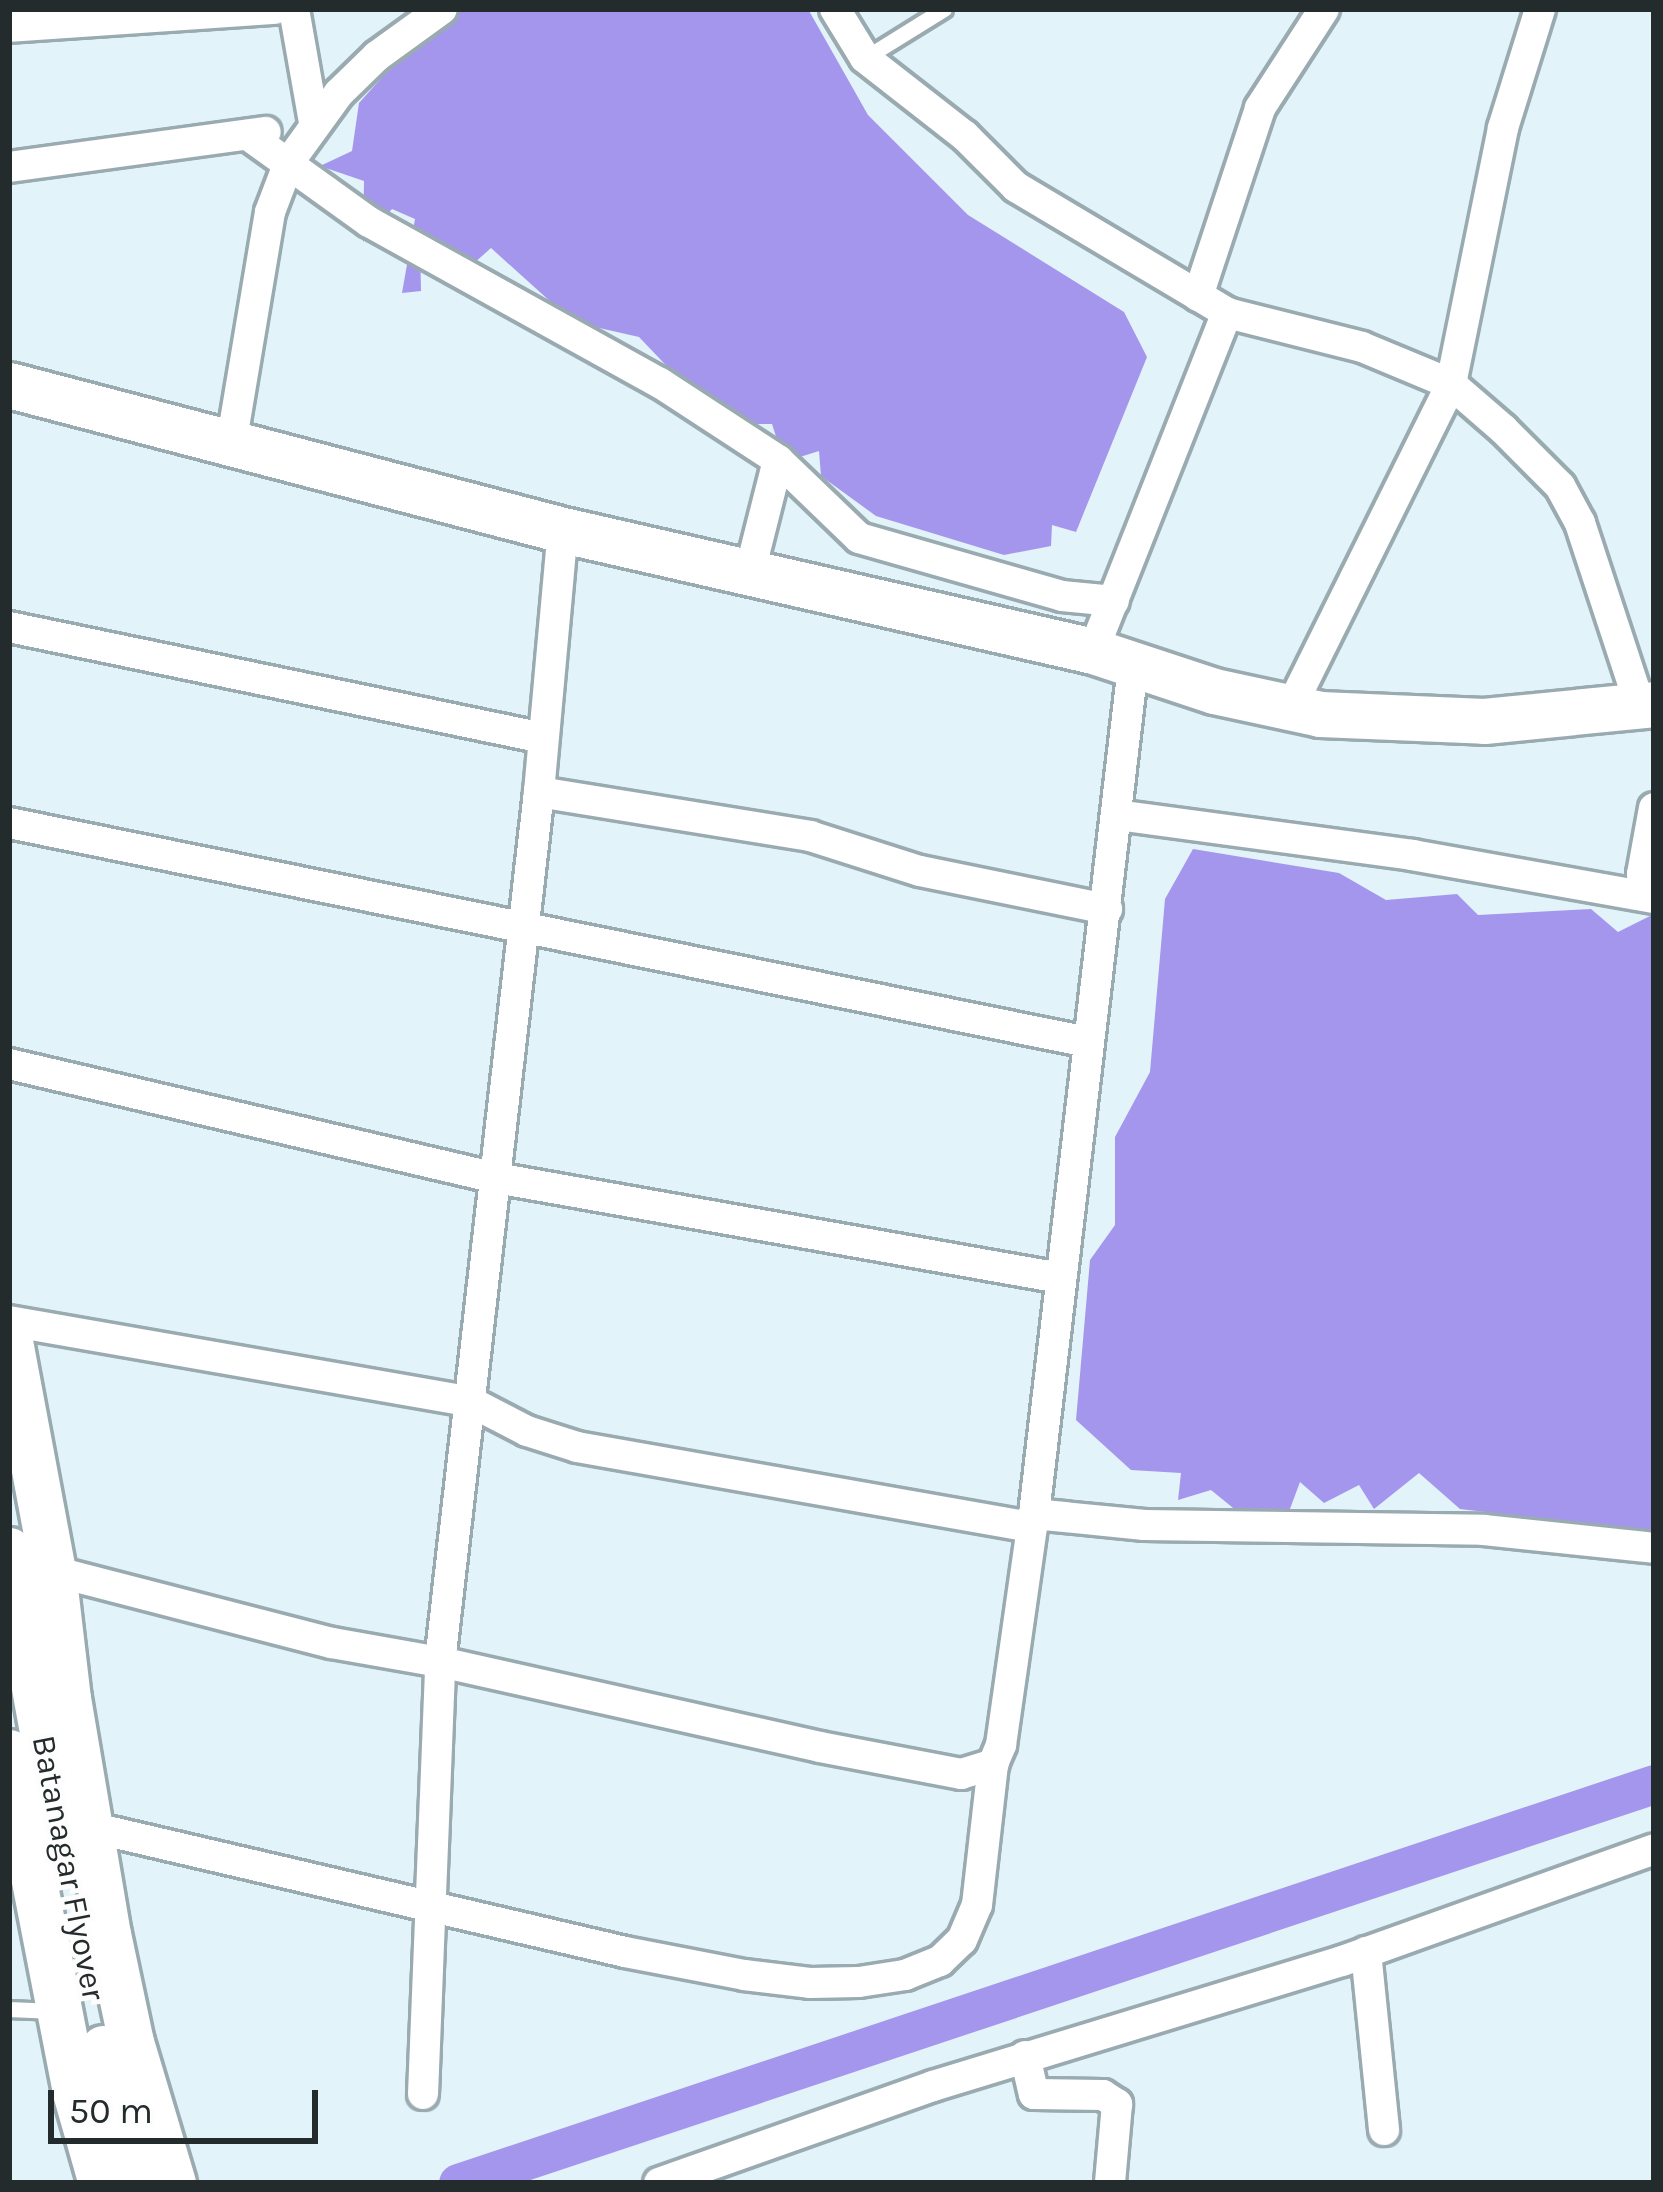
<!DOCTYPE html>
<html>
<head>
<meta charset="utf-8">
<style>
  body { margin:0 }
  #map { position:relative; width:1663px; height:2192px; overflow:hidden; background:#e2f3fa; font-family:Karla,sans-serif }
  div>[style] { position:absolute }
  .water>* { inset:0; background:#a596ed }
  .canal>* { height:39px; margin:-19.5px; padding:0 19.5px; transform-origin:19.5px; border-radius:19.5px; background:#a596ed }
  .roads { filter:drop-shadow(3px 0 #9aaab1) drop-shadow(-3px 0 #9aaab1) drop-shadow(0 3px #9aaab1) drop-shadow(0 -3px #9aaab1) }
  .lane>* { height:15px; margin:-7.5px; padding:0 7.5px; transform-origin:7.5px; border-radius:7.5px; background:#fff }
  .street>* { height:30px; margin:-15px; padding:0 15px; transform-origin:15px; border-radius:15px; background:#fff }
  .secondary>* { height:45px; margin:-22.5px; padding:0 22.5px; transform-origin:22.5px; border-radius:22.5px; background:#fff }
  span { translate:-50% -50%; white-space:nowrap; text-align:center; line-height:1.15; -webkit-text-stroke:10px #fdfdfd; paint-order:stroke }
  .street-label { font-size:33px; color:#242b2d }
  .frame { position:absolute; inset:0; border:12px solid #242b2d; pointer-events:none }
  .scale { position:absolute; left:48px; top:2090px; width:270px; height:54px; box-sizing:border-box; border:6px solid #242b2d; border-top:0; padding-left:15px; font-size:36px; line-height:42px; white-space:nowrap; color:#242b2d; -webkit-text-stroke:9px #fdfdfd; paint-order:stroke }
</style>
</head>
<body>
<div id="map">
  <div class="water">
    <div style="clip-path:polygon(463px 9px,808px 9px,868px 115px,968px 215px,1124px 312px,1147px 357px,1076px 532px,1052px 525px,1051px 546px,1004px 555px,876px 516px,821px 476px,819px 451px,784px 462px,772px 424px,722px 424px,639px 337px,573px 322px,491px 248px,464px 272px,420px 242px,421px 291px,402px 293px,415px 219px,392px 209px,363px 242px,364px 181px,320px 166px,352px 151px,359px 103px,411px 45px)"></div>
    <div style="clip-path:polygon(1193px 849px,1339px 873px,1386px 900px,1457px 894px,1478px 915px,1591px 909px,1618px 932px,1654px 914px,1654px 1532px,1460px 1509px,1419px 1473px,1374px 1509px,1359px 1485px,1324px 1503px,1300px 1482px,1284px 1525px,1259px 1529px,1211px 1490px,1178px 1500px,1181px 1473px,1131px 1470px,1076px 1420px,1090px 1260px,1115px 1225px,1115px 1137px,1150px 1072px,1165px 899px)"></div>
  </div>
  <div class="canal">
    <div style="left:458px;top:2183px;width:1261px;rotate:-18.45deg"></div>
  </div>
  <div class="roads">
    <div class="lane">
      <div style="left:865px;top:58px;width:93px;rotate:-31.8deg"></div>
      <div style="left:9px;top:2009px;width:45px;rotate:2.5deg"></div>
    </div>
    <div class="street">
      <div style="left:294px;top:9px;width:116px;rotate:80deg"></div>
      <div style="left:835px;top:9px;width:57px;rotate:58.5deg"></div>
      <div style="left:865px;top:58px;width:127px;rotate:38deg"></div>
      <div style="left:965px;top:136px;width:72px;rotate:45deg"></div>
      <div style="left:1016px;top:187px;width:246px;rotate:30.8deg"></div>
      <div style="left:9px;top:27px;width:267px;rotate:-3.9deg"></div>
      <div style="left:248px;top:135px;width:149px;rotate:35.7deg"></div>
      <div style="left:369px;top:222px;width:333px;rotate:29deg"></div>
      <div style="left:660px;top:383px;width:141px;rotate:33.1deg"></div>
      <div style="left:778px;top:460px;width:112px;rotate:43.9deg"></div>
      <div style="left:859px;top:538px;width:211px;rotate:15.9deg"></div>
      <div style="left:1062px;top:596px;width:52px;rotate:5.5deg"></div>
      <div style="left:9px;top:167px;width:259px;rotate:-7.8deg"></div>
      <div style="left:1198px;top:296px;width:198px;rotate:-71.7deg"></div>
      <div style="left:1260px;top:108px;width:118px;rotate:-57.1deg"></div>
      <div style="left:232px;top:439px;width:230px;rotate:-80.5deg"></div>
      <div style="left:270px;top:212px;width:53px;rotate:-69.2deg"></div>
      <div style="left:289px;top:162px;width:85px;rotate:-54.1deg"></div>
      <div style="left:339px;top:93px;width:53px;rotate:-44.2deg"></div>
      <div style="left:377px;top:56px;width:80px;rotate:-35.9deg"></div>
      <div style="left:750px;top:571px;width:114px;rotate:-75.8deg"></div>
      <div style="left:9px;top:627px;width:545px;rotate:11.74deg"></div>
      <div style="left:1093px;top:651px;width:364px;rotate:-68.4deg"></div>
      <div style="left:1227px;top:313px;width:139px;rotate:14.1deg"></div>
      <div style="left:1362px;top:347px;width:96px;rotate:22.6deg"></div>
      <div style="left:1451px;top:384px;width:69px;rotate:40.9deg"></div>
      <div style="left:1503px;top:429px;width:81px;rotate:45deg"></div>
      <div style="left:1560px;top:486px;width:42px;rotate:61.6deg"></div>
      <div style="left:1580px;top:523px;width:192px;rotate:71.8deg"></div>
      <div style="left:1291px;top:707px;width:360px;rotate:-63.6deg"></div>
      <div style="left:1451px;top:384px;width:261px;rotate:-78.5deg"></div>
      <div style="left:1503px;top:128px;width:125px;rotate:-72.7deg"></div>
      <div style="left:539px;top:792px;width:275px;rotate:9.2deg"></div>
      <div style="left:810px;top:836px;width:115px;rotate:17.7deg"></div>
      <div style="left:920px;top:871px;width:191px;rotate:11.5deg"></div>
      <div style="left:1654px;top:808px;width:67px;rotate:100.3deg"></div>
      <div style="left:1642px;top:874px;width:12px;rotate:5deg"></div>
      <div style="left:1117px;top:815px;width:298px;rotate:7.7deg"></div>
      <div style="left:1412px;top:855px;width:246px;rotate:10.1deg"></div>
      <div style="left:9px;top:823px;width:1100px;rotate:11.48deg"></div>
      <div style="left:9px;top:1064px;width:500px;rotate:13.17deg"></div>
      <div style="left:496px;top:1178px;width:573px;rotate:10.05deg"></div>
      <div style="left:9px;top:1321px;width:469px;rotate:9.9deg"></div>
      <div style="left:471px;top:1402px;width:63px;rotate:27.4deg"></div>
      <div style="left:527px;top:1431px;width:52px;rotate:17.7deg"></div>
      <div style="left:577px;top:1447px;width:462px;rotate:10deg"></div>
      <div style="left:1034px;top:1514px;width:111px;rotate:5.7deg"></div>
      <div style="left:1144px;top:1525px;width:340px;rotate:0.8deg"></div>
      <div style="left:1484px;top:1530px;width:171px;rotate:6deg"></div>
      <div style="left:53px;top:1571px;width:288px;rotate:14.5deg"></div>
      <div style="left:332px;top:1643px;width:110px;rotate:10deg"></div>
      <div style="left:440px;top:1662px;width:389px;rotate:12.6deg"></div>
      <div style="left:820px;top:1747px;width:144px;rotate:10.8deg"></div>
      <div style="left:961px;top:1774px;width:34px;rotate:-17deg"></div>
      <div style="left:993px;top:1764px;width:21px;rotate:-67deg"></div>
      <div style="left:1001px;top:1745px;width:233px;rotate:-81.9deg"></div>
      <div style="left:1034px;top:1514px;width:854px;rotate:-83.34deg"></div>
      <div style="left:90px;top:1827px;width:549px;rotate:13.15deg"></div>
      <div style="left:625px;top:1952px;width:121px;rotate:10.9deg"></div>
      <div style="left:744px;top:1975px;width:66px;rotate:6.9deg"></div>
      <div style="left:810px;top:1983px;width:49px;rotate:-1.2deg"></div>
      <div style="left:859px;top:1982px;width:47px;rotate:-8.7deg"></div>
      <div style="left:905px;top:1975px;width:38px;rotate:-22deg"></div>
      <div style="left:940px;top:1961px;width:30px;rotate:-44deg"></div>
      <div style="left:962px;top:1940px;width:38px;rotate:-67deg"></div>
      <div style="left:977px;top:1905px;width:142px;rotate:-83.5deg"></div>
      <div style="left:1366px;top:1952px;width:179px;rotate:84.2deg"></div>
      <div style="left:1025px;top:2056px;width:39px;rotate:77deg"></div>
      <div style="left:1034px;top:2094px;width:69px;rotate:0.8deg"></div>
      <div style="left:1103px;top:2095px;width:17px;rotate:33deg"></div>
      <div style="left:1117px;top:2104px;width:79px;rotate:95.1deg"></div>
      <div style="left:423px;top:2094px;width:432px;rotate:-87.7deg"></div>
      <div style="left:440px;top:1662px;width:876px;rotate:-83.51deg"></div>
      <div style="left:539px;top:792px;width:263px;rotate:-84.8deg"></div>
      <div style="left:659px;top:2183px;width:291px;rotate:-19.5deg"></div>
      <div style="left:933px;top:2086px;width:428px;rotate:-17deg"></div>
      <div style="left:1342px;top:1961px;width:331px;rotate:-19.7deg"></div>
    </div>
    <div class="secondary">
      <div style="left:9px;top:385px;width:573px;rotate:14.67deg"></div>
      <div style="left:563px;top:530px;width:544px;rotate:12.86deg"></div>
      <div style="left:1093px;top:651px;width:127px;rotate:18.3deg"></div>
      <div style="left:1214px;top:691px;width:108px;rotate:12.2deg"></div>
      <div style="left:1320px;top:714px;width:164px;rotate:2.4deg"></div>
      <div style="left:1484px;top:721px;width:171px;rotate:-5.7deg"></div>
      <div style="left:9px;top:1336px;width:239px;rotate:79.4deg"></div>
      <div style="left:53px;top:1571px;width:128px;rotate:83.3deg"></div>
      <div style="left:68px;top:1698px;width:239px;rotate:80.4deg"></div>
      <div style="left:108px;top:1934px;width:110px;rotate:78deg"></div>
      <div style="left:131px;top:2042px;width:147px;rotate:73.4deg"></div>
      <div style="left:9px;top:1550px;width:213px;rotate:79.7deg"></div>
      <div style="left:9px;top:1752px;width:346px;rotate:79deg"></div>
      <div style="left:75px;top:2092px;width:95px;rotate:74.1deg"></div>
      <div style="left:103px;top:2048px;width:139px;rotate:75.5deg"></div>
    </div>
  </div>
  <div class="street-label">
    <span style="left:68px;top:1868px;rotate:79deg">Batanagar Flyover</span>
  </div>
  <div class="frame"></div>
  <div class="scale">50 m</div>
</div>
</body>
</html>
